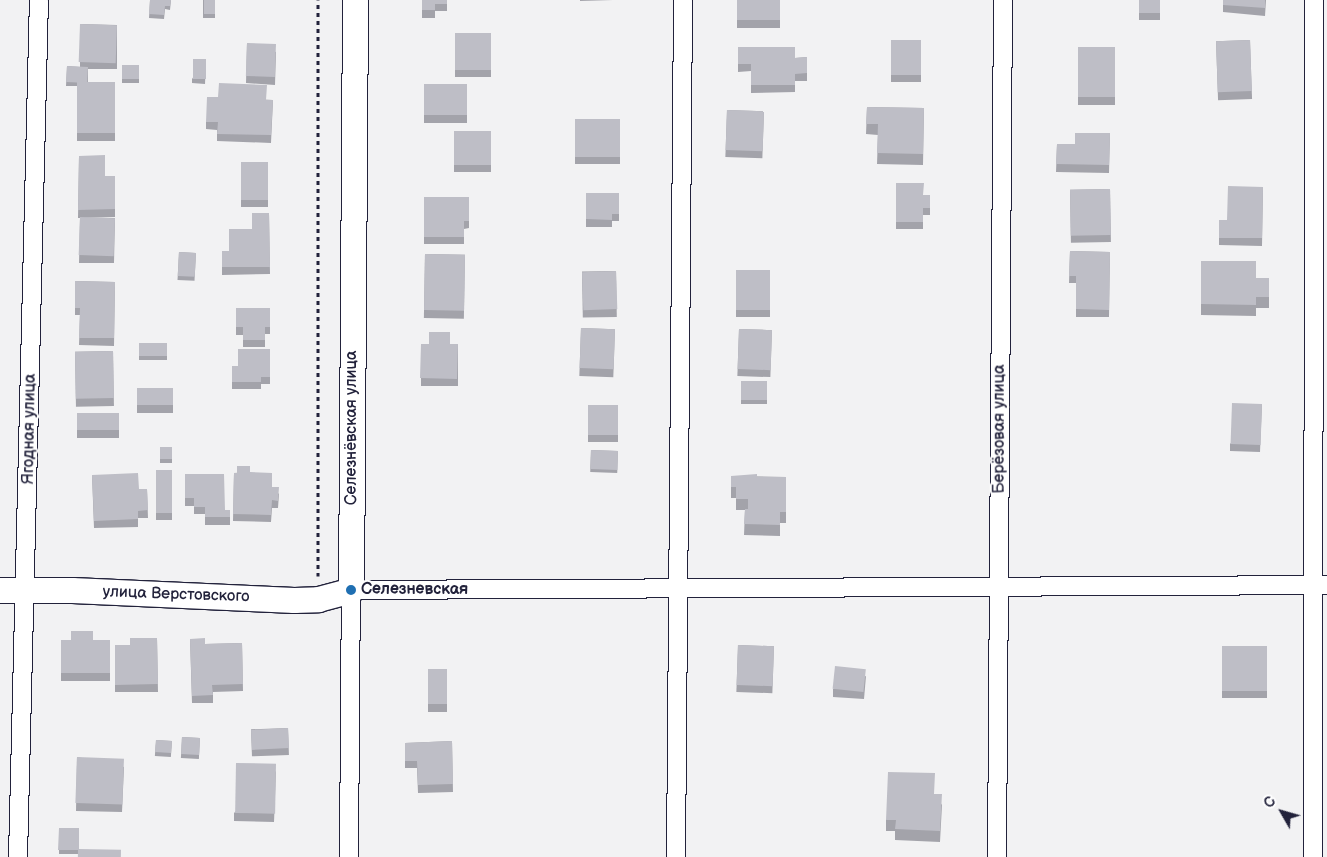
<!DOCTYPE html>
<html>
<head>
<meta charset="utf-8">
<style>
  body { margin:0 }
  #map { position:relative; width:1327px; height:857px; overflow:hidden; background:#f2f2f3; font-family:"Balsamiq Sans",sans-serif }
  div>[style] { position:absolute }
  .path>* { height:3px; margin-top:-1.5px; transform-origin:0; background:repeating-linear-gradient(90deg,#22223b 0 4px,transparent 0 8px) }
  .roads { filter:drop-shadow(1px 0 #22223b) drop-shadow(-1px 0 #22223b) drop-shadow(0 1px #22223b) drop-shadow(0 -1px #22223b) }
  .street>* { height:18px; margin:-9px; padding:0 9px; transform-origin:9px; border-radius:9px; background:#fff }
  .secondary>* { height:25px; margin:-12.5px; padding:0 12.5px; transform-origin:12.5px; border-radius:12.5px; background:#fff }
  .wall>* { inset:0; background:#a3a3aa; transform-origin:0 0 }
  .building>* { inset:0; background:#bebec6; transform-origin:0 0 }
  .dots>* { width:14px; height:14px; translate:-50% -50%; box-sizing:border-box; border:2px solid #fff; border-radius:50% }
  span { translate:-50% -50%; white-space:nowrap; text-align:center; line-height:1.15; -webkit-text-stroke:4px #fff; paint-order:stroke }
  .street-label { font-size:16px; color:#22223b }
  .poi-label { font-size:16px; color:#22223b; font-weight:700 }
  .left { translate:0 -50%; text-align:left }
  .north { position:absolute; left:1257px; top:787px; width:50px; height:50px; -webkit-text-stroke:4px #fff; paint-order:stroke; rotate:308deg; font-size:14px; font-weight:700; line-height:20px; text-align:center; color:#22223b }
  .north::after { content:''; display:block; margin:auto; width:18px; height:22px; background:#22223b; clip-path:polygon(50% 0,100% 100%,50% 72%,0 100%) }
</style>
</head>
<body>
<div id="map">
  <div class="path">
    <div style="left:318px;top:576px;width:576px;rotate:-90deg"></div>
  </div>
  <div class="roads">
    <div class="street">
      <div style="left:18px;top:857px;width:857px;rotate:-88.6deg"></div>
      <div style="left:349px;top:857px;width:267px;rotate:-89.6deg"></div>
      <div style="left:351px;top:590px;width:976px;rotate:-0.29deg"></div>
      <div style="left:676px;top:857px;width:857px;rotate:-89.53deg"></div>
      <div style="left:997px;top:857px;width:857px;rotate:-89.6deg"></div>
      <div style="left:1313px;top:857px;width:857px;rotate:-89.93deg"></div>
    </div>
    <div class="secondary">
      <div style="left:0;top:590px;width:72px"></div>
      <div style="left:72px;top:590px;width:222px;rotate:2.6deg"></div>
      <div style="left:294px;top:600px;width:24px;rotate:-2deg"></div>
      <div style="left:318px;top:599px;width:34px;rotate:-15deg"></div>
      <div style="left:351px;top:590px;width:590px;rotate:-89.61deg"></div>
    </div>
  </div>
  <div class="wall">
    <div style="clip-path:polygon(150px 0,171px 0,170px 10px,165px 9px,164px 19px,149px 18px)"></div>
    <div style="left:203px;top:0;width:12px;height:18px"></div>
    <div style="clip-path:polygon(422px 0,447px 0,447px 11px,435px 11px,435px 18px,422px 18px)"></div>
    <div style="clip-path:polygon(580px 0,613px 0,580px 1px)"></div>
    <div style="left:737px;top:0;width:43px;height:28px"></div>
    <div style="left:1139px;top:0;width:21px;height:20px"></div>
    <div style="clip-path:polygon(1223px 0,1266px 0,1265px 16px,1223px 12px)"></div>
    <div style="clip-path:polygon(80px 24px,117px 25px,117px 69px,88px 69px,88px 82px,115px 82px,115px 141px,77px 141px,77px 86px,66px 86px,67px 66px,80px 67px)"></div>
    <div style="left:455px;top:33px;width:36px;height:44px"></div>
    <div style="left:891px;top:40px;width:30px;height:42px"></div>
    <div style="left:1250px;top:40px;width:59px;height:34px;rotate:88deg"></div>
    <div style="clip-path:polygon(247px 43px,276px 52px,275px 85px,246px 83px)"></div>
    <div style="clip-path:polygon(738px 47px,795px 58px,807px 57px,807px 81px,795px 81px,795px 92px,751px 93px,751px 71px,738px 72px)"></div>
    <div style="left:1078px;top:47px;width:37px;height:58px"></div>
    <div style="clip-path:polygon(206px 59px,205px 84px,192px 83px,192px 79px)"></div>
    <div style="left:122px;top:65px;width:17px;height:18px"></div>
    <div style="left:424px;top:84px;width:43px;height:39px"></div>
    <div style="clip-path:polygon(218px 97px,273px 100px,271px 143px,217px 141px,217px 130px,206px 129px,206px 122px)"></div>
    <div style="clip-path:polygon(867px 107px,924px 108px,923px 165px,877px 164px,878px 135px,866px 134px)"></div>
    <div style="left:727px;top:110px;width:37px;height:47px;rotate:2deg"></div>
    <div style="left:575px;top:119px;width:45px;height:45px"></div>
    <div style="left:454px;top:131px;width:37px;height:41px"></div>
    <div style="clip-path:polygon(1110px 133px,1109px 173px,1056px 172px,1057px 144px,1075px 144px)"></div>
    <div style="clip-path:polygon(79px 156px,105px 176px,115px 176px,115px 217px,82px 217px,115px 218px,114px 263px,79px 263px,80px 218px,78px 218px)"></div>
    <div style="left:241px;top:162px;width:27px;height:45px"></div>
    <div style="clip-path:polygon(896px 183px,923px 195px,930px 195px,930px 215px,923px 215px,923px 229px,896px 229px)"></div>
    <div style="clip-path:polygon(1263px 187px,1262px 246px,1219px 245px,1219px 220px,1227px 220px)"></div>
    <div style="left:1110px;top:189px;width:53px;height:40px;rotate:89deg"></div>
    <div style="clip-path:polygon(586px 193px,619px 193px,619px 221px,612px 221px,612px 227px,586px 227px)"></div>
    <div style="clip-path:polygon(424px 197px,469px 197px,469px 228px,464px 229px,464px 244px,424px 244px)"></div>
    <div style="clip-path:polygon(269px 213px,270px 274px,222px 275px,222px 251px,229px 251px)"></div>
    <div style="clip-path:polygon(1070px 251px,1110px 252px,1109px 317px,1076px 317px,1076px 283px,1069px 283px)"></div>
    <div style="left:179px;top:252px;width:17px;height:28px;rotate:3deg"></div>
    <div style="left:425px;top:254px;width:40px;height:64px;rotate:1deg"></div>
    <div style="clip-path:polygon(1201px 261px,1256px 278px,1269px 289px,1269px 308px,1256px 308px,1256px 316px,1201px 315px)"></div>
    <div style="left:736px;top:270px;width:34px;height:47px"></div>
    <div style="left:616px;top:271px;width:46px;height:34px;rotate:89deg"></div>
    <div style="clip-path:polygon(75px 281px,115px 282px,114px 346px,79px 345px,80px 315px,75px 315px)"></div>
    <div style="clip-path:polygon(236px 308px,270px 308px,270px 334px,265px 334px,265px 347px,243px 347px,243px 335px,236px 335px)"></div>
    <div style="left:581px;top:328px;width:34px;height:48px;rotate:2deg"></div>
    <div style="left:739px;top:329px;width:33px;height:47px;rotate:2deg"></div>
    <div style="left:167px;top:343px;width:17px;height:28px;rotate:90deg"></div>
    <div style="left:421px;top:344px;width:37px;height:42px"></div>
    <div style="clip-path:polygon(270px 349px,270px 384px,261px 384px,261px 389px,232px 389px,232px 366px,238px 366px)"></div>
    <div style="left:113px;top:351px;width:55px;height:38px;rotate:89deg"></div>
    <div style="left:741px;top:381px;width:26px;height:23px"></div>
    <div style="left:137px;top:388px;width:36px;height:25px"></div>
    <div style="clip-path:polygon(1262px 404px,1260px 452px,1230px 451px,1230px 444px)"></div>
    <div style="left:588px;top:405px;width:30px;height:37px"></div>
    <div style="left:77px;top:413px;width:42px;height:25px"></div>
    <div style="left:172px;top:447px;width:16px;height:12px;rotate:90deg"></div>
    <div style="left:591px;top:450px;width:27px;height:22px;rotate:2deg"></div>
    <div style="left:156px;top:470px;width:16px;height:50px"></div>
    <div style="clip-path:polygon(250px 472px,272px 487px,279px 494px,278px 508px,272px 508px,271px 522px,233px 521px,234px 473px)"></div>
    <div style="clip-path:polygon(185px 474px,225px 510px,230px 510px,230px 525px,205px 525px,205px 514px,194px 514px,194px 506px,185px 506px)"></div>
    <div style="clip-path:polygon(92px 475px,139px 489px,147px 489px,148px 518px,138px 518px,138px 527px,94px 528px)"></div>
    <div style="clip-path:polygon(731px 476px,786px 477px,786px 523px,780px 523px,780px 536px,744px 535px,745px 510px,736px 510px,736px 498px,731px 498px)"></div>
    <div style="clip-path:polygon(157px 638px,158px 692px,115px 692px,115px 645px,130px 645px)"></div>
    <div style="clip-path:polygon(190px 639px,205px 644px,242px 643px,243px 691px,213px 692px,213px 703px,192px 703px)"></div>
    <div style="left:61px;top:640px;width:49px;height:41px"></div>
    <div style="left:738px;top:645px;width:36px;height:47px;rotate:2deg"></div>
    <div style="left:1222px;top:646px;width:45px;height:52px"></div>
    <div style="left:428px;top:669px;width:19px;height:43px"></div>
    <div style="clip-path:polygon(866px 676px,864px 699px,833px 697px,833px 689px)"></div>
    <div style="left:288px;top:728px;width:27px;height:37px;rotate:88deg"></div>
    <div style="left:182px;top:737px;width:18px;height:21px;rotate:3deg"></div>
    <div style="left:156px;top:740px;width:16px;height:16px;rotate:4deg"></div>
    <div style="clip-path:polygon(452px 741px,453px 792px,418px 793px,417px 768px,405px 768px,405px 743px)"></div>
    <div style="clip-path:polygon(77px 757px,124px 767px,122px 812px,76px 811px)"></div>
    <div style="clip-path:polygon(276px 771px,274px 822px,234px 821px,234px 813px)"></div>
    <div style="clip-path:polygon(935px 794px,942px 805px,940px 842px,895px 840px,895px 831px,886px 831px,886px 820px)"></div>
    <div style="left:59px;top:828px;width:20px;height:26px"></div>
  </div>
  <div class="building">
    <div style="clip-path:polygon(150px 0,171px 0,170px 6px,165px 6px,164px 15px,149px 14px)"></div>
    <div style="left:204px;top:0;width:11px;height:14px"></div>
    <div style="clip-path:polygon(422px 0,447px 0,447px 4px,435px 4px,435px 10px,422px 10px)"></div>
    <div style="left:737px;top:0;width:43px;height:20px"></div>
    <div style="left:1139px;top:0;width:21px;height:13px"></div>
    <div style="clip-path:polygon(1223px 0,1265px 0,1265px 8px,1223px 5px)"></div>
    <div style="left:80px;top:24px;width:37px;height:38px;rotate:2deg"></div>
    <div style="left:455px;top:33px;width:36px;height:37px"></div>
    <div style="left:891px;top:40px;width:30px;height:35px"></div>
    <div style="left:1250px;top:40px;width:51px;height:34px;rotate:88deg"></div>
    <div style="left:247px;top:43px;width:29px;height:33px;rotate:2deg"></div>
    <div style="clip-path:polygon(738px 47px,795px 47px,795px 58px,807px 57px,807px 73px,795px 74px,795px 85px,751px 85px,751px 64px,738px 64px)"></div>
    <div style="left:1078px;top:47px;width:37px;height:50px"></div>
    <div style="left:193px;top:59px;width:13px;height:20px"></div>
    <div style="left:122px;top:65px;width:17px;height:14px"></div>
    <div style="left:67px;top:66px;width:21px;height:16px;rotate:3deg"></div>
    <div style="left:77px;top:82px;width:38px;height:51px"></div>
    <div style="clip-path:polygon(219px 83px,267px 85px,266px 100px,273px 100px,271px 135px,217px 134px,218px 122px,206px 122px,207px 97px,218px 97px)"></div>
    <div style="left:424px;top:84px;width:43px;height:31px"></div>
    <div style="clip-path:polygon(867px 107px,924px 108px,923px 154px,877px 153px,878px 124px,866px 124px)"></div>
    <div style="left:727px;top:110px;width:37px;height:40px;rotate:2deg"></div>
    <div style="left:575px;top:119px;width:45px;height:38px"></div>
    <div style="left:454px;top:131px;width:37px;height:34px"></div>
    <div style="clip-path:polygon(1075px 133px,1110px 133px,1109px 165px,1056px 164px,1057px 144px,1075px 144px)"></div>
    <div style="clip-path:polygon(105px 155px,105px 176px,115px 176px,115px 209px,78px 210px,79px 156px)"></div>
    <div style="left:241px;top:162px;width:27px;height:38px"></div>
    <div style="clip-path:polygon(896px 183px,924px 183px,923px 195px,930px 195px,930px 208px,923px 208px,923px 222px,896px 222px)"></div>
    <div style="clip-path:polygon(1228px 186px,1263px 187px,1262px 238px,1219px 238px,1219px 220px,1227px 220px)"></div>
    <div style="left:1110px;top:189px;width:46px;height:40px;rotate:89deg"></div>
    <div style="clip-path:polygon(586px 193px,619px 193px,619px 214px,612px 214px,612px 220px,586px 219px)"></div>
    <div style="clip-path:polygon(424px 197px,469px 197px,469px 221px,464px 221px,464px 237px,424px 237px)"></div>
    <div style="clip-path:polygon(252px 213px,269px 213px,270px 267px,222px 267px,222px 251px,229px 251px,229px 229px,252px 229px)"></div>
    <div style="left:80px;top:217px;width:35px;height:38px;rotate:2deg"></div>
    <div style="clip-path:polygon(1070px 251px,1110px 252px,1109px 310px,1076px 309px,1076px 276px,1069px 276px)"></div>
    <div style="left:179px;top:252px;width:17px;height:24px;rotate:3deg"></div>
    <div style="left:425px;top:254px;width:40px;height:56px;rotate:1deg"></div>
    <div style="clip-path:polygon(1201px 261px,1256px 261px,1256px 278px,1269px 278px,1269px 297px,1256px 297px,1256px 305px,1201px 304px)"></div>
    <div style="left:736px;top:270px;width:34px;height:40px"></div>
    <div style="left:616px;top:271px;width:38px;height:34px;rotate:88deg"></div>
    <div style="clip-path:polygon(75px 281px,115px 282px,114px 338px,79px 338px,80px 308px,75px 308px)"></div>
    <div style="clip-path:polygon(236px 308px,270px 308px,270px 327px,265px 327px,265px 340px,243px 340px,243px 327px,236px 327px)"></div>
    <div style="left:581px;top:328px;width:34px;height:40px;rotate:2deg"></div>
    <div style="left:739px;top:329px;width:33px;height:40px;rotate:2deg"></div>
    <div style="clip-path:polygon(429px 332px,450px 332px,450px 344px,458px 344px,457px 379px,420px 378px,421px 344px,429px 344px)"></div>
    <div style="left:167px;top:343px;width:13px;height:28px;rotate:90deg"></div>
    <div style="clip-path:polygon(238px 349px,270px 349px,270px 377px,261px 377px,261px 382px,232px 382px,232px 366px,238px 366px)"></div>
    <div style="left:113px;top:351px;width:47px;height:38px;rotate:89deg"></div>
    <div style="left:741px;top:381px;width:26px;height:19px"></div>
    <div style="left:137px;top:388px;width:36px;height:17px"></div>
    <div style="left:1232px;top:403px;width:30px;height:41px;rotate:2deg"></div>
    <div style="left:588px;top:405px;width:30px;height:30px"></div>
    <div style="left:77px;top:413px;width:42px;height:17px"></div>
    <div style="left:172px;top:447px;width:12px;height:12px;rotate:90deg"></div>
    <div style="left:591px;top:450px;width:27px;height:19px;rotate:2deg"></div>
    <div style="clip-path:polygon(237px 466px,250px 466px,250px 472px,272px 473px,272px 487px,279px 487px,278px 501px,272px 500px,271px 515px,233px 514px,234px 473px,237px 473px)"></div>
    <div style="left:156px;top:470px;width:16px;height:43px"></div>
    <div style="clip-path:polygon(138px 473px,139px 489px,147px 489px,148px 510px,138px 511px,138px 519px,94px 521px,92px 475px)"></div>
    <div style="clip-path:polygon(185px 474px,224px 474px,225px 510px,230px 510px,230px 517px,205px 517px,205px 507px,194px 507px,194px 498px,185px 498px)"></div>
    <div style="clip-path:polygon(757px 474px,757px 477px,786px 477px,786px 512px,780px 512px,780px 525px,744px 524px,745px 509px,748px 509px,748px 499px,736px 499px,736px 487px,731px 487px,731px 476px)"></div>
    <div style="clip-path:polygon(71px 631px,93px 631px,93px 640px,110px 640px,110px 673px,61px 673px,61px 640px,71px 640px)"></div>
    <div style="clip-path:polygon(130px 638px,157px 638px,158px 684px,115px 685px,115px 645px,130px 645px)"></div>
    <div style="clip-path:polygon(205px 638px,205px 644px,242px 643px,243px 684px,212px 685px,213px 695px,192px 696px,190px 639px)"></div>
    <div style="left:738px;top:645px;width:36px;height:40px;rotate:2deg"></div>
    <div style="left:1222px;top:646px;width:45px;height:45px"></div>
    <div style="left:835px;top:666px;width:31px;height:23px;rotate:6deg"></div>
    <div style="left:428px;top:669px;width:19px;height:35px"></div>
    <div style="left:288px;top:728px;width:20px;height:37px;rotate:87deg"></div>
    <div style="left:182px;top:737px;width:18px;height:17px;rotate:3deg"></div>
    <div style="left:156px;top:740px;width:16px;height:12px;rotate:4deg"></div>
    <div style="clip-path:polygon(452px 741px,453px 784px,418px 785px,417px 761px,405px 761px,405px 743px)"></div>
    <div style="left:77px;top:757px;width:47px;height:46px;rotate:2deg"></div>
    <div style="left:236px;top:763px;width:40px;height:50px;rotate:1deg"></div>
    <div style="clip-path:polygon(888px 772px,935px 773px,934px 794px,942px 794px,940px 831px,895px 829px,896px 820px,886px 820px)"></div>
    <div style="clip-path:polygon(59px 828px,79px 828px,79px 849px,78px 849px,78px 850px,58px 850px)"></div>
    <div style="left:78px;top:849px;width:43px;height:8px;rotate:1deg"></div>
  </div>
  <div class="dots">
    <div style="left:351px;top:590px;background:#1f6fb2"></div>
  </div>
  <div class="street-label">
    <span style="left:352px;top:428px;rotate:-90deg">Селезнёвская улица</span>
    <span style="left:30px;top:429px;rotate:-89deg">Ягодная улица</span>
    <span style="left:1000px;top:429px;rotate:-90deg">Берёзовая улица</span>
    <span style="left:176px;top:595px;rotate:2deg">улица Верстовского</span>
  </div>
  <div class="poi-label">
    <span class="left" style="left:361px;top:590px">Селезневская</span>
  </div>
  <div class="north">С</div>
</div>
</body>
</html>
